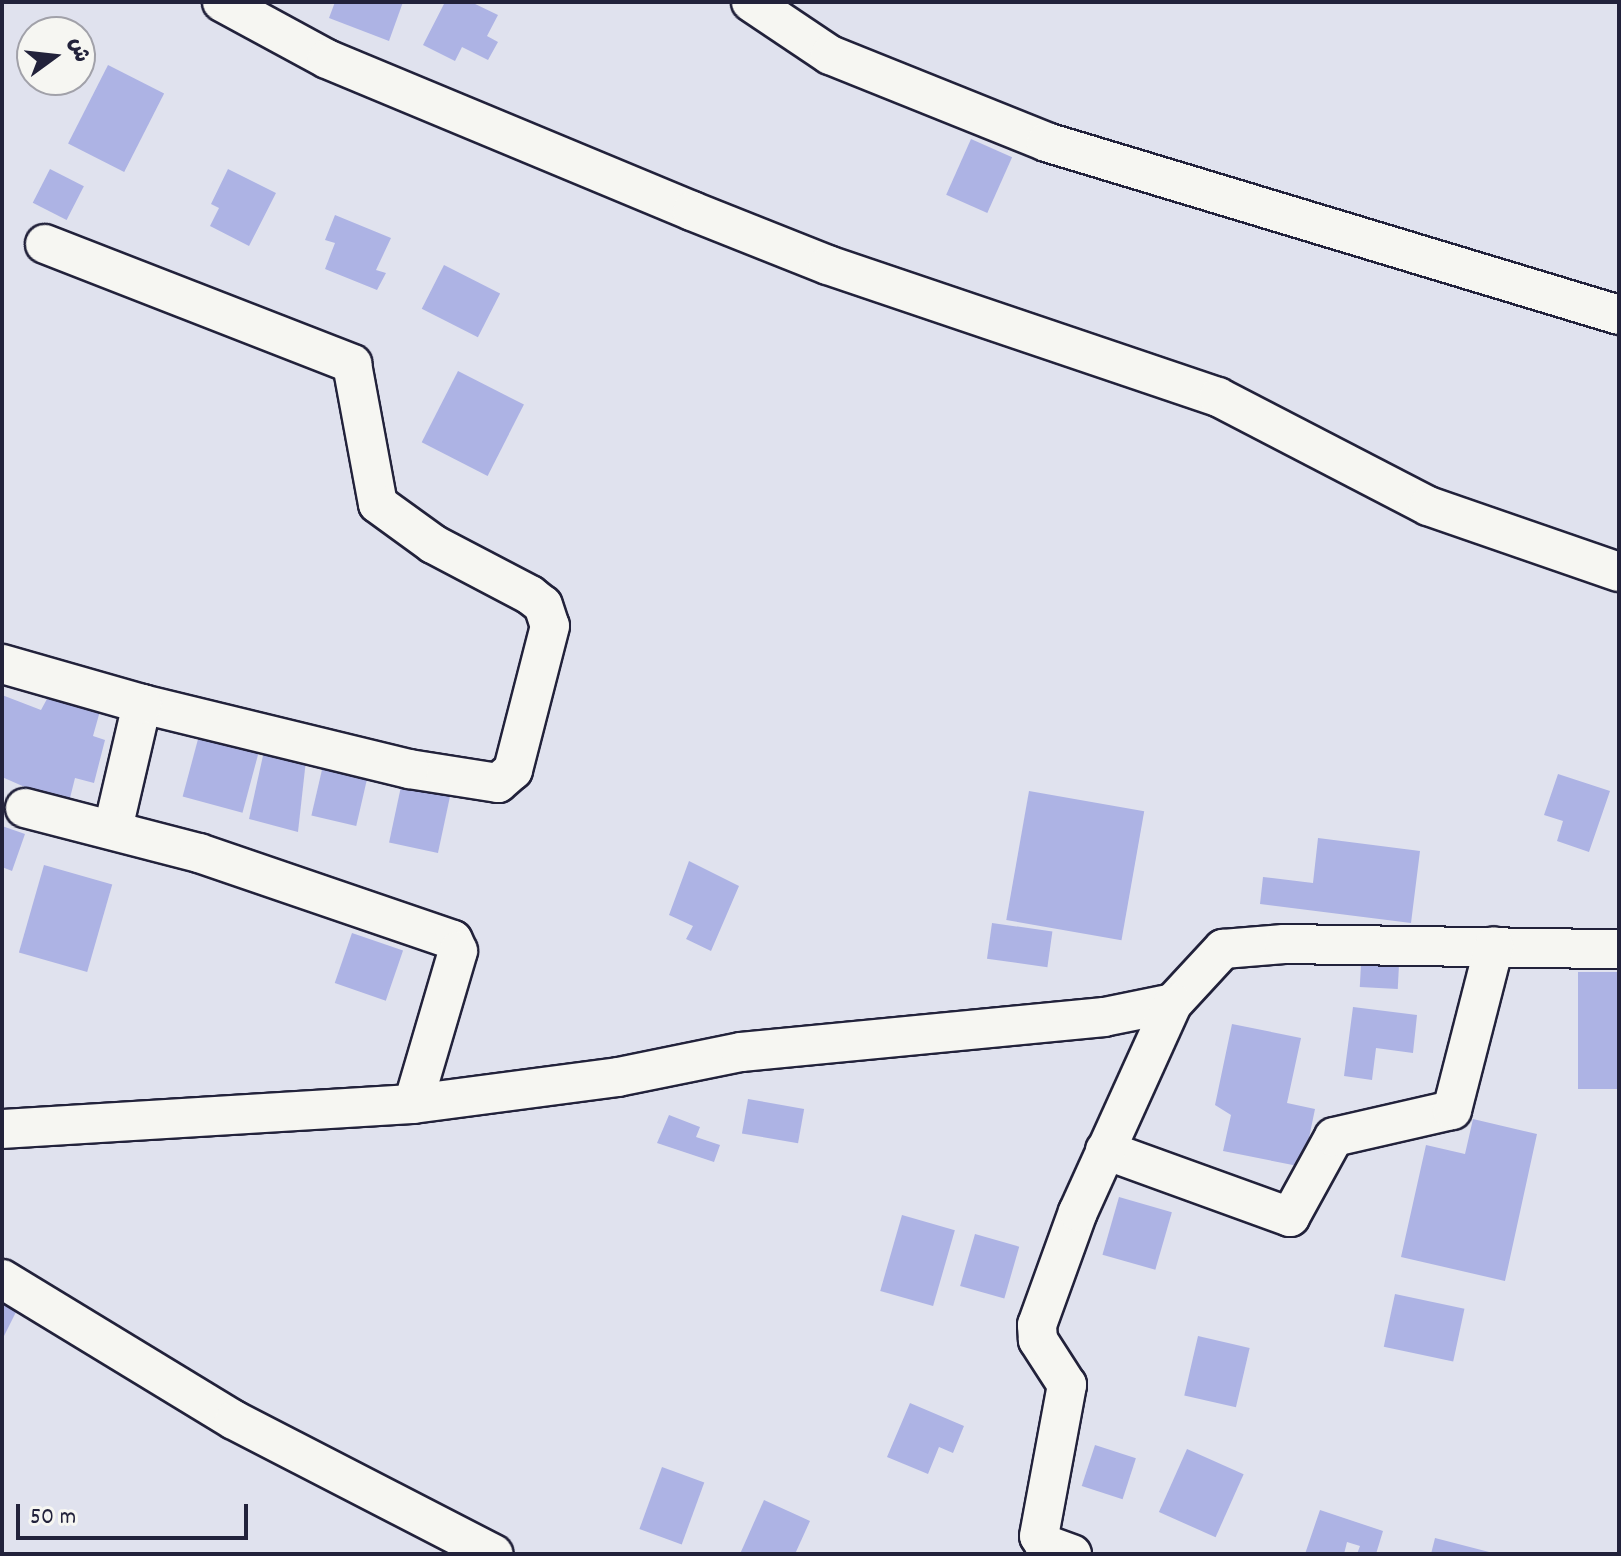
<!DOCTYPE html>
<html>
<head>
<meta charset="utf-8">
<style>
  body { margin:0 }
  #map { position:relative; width:1621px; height:1556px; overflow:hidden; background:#e0e2ee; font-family:Dekko,"Playpen Sans Arabic",sans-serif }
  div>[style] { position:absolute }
  .building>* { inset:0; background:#adb3e4; transform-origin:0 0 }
  .roads { filter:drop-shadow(2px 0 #22223b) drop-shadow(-2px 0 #22223b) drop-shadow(0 2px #22223b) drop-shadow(0 -2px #22223b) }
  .minor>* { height:38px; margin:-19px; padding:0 19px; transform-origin:19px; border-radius:19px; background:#f6f6f2 }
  span { translate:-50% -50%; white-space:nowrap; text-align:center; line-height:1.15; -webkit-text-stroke:6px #f6f6f2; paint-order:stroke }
  .frame { position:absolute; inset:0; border:4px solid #22223b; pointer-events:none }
  .north { position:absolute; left:16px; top:16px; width:80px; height:80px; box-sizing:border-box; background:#f6f6f2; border:2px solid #a1a1a9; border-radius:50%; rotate:75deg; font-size:22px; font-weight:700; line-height:32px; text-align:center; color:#22223b }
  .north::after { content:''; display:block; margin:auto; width:28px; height:36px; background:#22223b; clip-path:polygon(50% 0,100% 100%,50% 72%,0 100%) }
  .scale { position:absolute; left:16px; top:1504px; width:232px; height:36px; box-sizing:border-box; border:4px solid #22223b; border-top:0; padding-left:10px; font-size:24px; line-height:28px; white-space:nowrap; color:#22223b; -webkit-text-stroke:6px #f6f6f2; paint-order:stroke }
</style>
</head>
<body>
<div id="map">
  <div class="building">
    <div style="clip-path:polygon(335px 2px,403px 2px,389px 41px,329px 18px)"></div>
    <div style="clip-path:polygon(445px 2px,471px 2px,498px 15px,487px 36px,498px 42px,488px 60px,462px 47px,455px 61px,423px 45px)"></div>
    <div style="left:108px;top:65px;width:63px;height:88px;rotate:27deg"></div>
    <div style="left:971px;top:139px;width:45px;height:61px;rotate:24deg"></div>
    <div style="left:50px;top:169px;width:38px;height:38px;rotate:27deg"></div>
    <div style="clip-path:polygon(228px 169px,276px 193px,249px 246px,210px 226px,219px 208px,211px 204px)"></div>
    <div style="clip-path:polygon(335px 215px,391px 238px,376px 270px,386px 273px,377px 290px,325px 269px,335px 243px,325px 240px)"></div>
    <div style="left:444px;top:265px;width:63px;height:49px;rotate:27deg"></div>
    <div style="left:458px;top:371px;width:74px;height:80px;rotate:27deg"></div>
    <div style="clip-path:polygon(54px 686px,100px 711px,93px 736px,105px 740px,94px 783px,75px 778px,68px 806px,2px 777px,2px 695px,41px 710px)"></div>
    <div style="left:201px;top:728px;width:62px;height:71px;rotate:15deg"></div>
    <div style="clip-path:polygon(264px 751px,306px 760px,298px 832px,249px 819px)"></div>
    <div style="left:324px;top:761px;width:46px;height:56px;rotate:13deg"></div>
    <div style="clip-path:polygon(1558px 774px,1610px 791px,1589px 852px,1557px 841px,1563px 821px,1544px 815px)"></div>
    <div style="left:403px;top:777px;width:50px;height:67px;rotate:12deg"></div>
    <div style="left:1029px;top:791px;width:117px;height:131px;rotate:10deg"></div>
    <div style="clip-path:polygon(2px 826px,25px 834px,12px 871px,2px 867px)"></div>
    <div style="clip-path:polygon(1318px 838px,1420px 851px,1411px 923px,1260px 904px,1263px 877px,1313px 883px)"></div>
    <div style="clip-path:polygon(689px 861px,739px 886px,711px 951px,686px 939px,693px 926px,669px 915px)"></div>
    <div style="left:44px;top:865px;width:71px;height:91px;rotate:16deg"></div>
    <div style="left:992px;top:923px;width:61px;height:36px;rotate:8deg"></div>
    <div style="left:352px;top:933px;width:54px;height:53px;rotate:19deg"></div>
    <div style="left:1361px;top:964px;width:38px;height:23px;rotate:3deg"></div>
    <div style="left:1578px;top:972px;width:41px;height:117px"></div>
    <div style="clip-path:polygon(1353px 1007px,1417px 1015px,1413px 1053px,1376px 1048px,1372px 1080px,1344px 1076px)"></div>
    <div style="clip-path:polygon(1232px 1024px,1301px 1038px,1287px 1103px,1315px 1109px,1303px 1167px,1223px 1151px,1231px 1115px,1215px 1105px)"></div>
    <div style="left:748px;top:1099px;width:57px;height:35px;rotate:10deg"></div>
    <div style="clip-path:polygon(669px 1115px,700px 1127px,696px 1137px,720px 1145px,714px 1162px,657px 1143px)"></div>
    <div style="clip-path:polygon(1473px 1119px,1537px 1134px,1505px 1281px,1401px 1257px,1426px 1145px,1465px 1154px)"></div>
    <div style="left:1119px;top:1197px;width:55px;height:60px;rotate:16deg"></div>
    <div style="left:902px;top:1215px;width:55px;height:79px;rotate:16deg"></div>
    <div style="left:975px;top:1234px;width:46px;height:54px;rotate:16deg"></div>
    <div style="left:1395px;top:1294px;width:71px;height:54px;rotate:12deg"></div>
    <div style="clip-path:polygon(2px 1301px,18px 1308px,2px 1340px)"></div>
    <div style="left:1198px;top:1336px;width:53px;height:61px;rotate:13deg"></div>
    <div style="clip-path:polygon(910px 1403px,964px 1426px,953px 1453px,939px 1447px,928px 1474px,887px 1457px)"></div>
    <div style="left:1095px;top:1445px;width:43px;height:43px;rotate:18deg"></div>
    <div style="left:1187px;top:1449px;width:62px;height:69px;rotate:24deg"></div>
    <div style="left:662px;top:1467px;width:45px;height:66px;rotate:20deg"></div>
    <div style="clip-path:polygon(764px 1500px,810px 1521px,795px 1554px,740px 1554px)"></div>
    <div style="clip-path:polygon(1320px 1510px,1383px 1531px,1376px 1554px,1357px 1554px,1360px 1546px,1347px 1542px,1344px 1554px,1305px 1554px)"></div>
    <div style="clip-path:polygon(1435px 1538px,1493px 1553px,1493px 1554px,1431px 1554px)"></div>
  </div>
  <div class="roads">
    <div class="minor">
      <div style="left:222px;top:2px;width:119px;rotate:28.5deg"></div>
      <div style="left:327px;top:59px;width:395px;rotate:22.6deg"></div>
      <div style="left:692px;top:211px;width:146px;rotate:21.7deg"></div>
      <div style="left:828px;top:265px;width:412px;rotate:18.7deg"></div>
      <div style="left:1218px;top:397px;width:237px;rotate:27.4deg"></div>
      <div style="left:1428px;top:506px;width:202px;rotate:19.1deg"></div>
      <div style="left:751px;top:2px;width:95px;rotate:33.9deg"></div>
      <div style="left:830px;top:55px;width:233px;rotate:21.9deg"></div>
      <div style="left:1046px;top:142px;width:599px;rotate:16.8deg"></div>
      <div style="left:45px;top:244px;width:330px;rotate:21.3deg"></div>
      <div style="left:352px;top:364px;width:142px;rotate:79.5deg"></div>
      <div style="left:378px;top:504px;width:68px;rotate:36deg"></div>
      <div style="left:433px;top:544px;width:110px;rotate:27.7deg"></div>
      <div style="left:530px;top:595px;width:16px;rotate:38deg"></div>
      <div style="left:543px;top:605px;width:22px;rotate:72deg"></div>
      <div style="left:550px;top:626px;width:149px;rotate:104.4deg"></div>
      <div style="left:513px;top:770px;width:20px;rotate:139deg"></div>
      <div style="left:498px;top:783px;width:90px;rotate:-171.1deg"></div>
      <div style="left:409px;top:769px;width:275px;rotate:-166.3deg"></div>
      <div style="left:142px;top:704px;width:128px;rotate:103.1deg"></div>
      <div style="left:2px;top:664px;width:146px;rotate:15.9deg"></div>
      <div style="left:25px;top:808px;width:180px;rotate:14.5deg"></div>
      <div style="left:199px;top:853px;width:268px;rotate:18.9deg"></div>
      <div style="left:453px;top:940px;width:12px;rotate:66deg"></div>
      <div style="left:458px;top:951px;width:159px;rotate:106.4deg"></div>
      <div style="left:2px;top:1129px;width:412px;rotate:-3.5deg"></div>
      <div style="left:413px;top:1104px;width:207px;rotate:-7.5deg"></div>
      <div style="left:618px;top:1077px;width:126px;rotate:-11.5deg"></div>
      <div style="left:741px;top:1052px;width:365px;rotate:-5.5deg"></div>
      <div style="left:1104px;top:1017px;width:70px;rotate:-11.5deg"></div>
      <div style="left:1173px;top:1003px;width:74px;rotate:-47.2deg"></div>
      <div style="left:1223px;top:949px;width:61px;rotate:-4.7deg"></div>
      <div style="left:1284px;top:944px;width:335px;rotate:0.9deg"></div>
      <div style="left:1105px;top:1150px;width:197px;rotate:19.9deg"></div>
      <div style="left:1290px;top:1217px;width:91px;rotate:-61.2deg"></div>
      <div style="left:1334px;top:1137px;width:121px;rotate:-12.9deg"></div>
      <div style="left:1452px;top:1110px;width:169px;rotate:-75.6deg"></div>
      <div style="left:2px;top:1279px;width:271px;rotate:31.3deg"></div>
      <div style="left:234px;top:1420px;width:292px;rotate:27.3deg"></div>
      <div style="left:1072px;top:1554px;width:30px;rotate:-160deg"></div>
      <div style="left:1044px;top:1544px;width:9px;rotate:-122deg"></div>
      <div style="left:1039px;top:1536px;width:154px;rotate:-79.5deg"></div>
      <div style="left:1067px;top:1385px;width:54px;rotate:-122.8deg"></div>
      <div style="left:1038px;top:1340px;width:15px;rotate:-94deg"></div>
      <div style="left:1037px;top:1325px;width:120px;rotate:-70.1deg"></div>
      <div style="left:1078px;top:1212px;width:230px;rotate:-65.6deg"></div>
    </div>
  </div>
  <div class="frame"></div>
  <div class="north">ش</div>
  <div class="scale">50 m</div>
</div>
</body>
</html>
